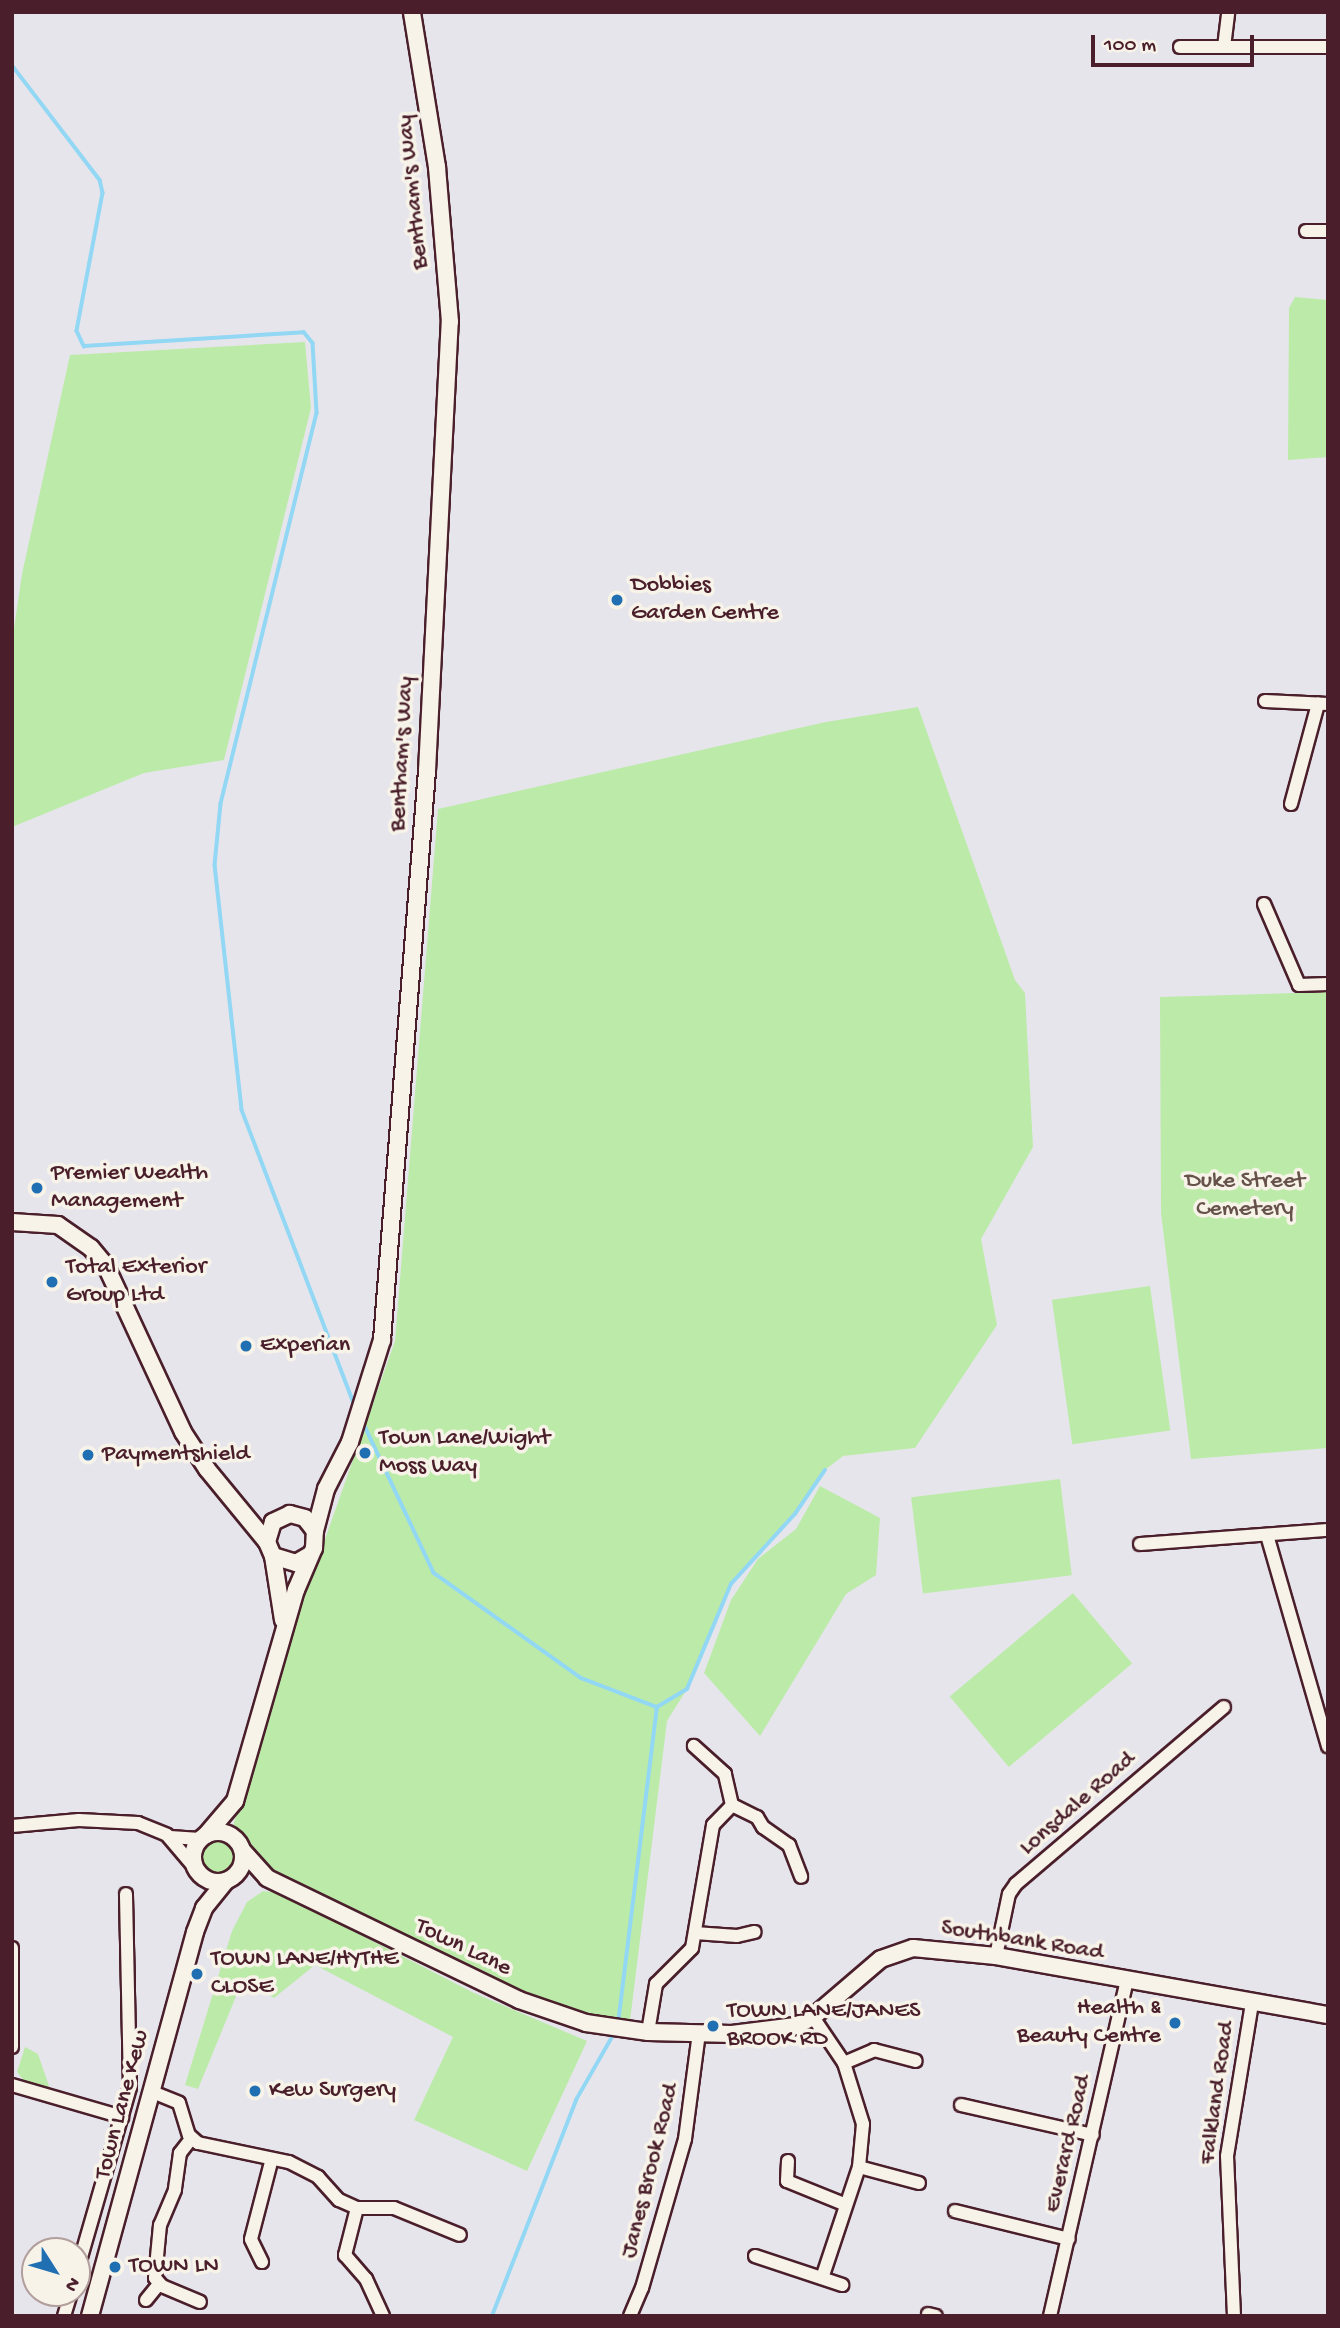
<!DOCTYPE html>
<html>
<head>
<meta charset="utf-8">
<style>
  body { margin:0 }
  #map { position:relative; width:1340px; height:2328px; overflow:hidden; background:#e7e5ec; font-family:"Gochi Hand",sans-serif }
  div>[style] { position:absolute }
  .green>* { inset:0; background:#bceba9; transform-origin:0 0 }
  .stream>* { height:3.5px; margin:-1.75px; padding:0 1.75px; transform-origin:1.75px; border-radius:1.75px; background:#92d7f4 }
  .roads { filter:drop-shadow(2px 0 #4a1f2b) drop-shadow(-2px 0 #4a1f2b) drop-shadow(0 2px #4a1f2b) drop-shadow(0 -2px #4a1f2b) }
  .minor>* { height:12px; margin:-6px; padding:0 6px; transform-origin:6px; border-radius:6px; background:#f7f3e8 }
  .tertiary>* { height:16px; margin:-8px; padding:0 8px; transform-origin:8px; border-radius:8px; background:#f7f3e8 }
  .tertiary>.ring { margin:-8px; padding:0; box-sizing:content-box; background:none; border:16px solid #f7f3e8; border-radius:50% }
  .dots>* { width:19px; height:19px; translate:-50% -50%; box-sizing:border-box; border:4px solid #f7f3e8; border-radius:50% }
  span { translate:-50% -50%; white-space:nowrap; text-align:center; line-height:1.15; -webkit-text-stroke:7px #f7f3e8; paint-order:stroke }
  .street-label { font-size:24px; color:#4a1f2b }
  .poi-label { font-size:24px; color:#4a1f2b }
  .left { translate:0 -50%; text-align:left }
  .right { translate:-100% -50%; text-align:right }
  .park-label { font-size:24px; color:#66524a }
  .frame { position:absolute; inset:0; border:14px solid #4a1f2b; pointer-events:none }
  .north { position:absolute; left:21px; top:2237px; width:70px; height:70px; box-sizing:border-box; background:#f7f3e8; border:2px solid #b29e9c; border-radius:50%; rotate:127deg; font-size:19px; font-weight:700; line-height:28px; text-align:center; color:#4a1f2b }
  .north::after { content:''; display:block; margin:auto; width:24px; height:32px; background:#1f6fb2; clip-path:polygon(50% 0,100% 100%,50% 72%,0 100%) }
  .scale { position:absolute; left:1091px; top:35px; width:163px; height:32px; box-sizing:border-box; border:4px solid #4a1f2b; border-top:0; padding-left:9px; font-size:21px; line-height:24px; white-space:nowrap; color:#4a1f2b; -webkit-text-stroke:5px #f7f3e8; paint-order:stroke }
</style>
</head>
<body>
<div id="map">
  <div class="green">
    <div style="clip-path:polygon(1295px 297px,1328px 300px,1328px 457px,1288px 460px,1289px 308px)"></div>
    <div style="clip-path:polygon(305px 342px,311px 408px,224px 760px,144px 773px,12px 827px,12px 642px,22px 574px,70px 355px)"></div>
    <div style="clip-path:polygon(918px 707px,1015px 980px,1025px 993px,1033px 1147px,981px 1239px,997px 1325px,915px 1448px,843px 1456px,825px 1470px,795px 1514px,731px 1584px,687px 1689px,667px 1721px,629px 2029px,586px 2023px,254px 1867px,237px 1863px,227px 1874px,207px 1873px,199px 1862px,200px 1850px,213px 1838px,229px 1839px,301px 1607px,395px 1341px,438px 809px,826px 722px)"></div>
    <div style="clip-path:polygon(1328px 992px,1328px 1448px,1191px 1459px,1161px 1213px,1160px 997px)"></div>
    <div style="left:1150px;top:1286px;width:146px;height:99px;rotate:82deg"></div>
    <div style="left:1060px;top:1479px;width:97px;height:150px;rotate:83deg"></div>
    <div style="clip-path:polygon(820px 1486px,880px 1518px,876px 1575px,846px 1594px,760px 1736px,704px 1673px,731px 1600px,758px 1559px,796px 1529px)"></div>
    <div style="left:1073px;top:1593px;width:92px;height:161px;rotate:50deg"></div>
    <div style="clip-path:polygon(263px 1891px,279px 1893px,474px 1993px,587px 2041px,527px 2171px,414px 2120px,453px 2037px,315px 1965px,274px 1998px,244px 1977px,198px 2089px,185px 2085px,232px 1931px,247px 1902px)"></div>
    <div style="clip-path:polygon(25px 2047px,38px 2054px,50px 2089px,25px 2082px,17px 2072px)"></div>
  </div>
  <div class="stream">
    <div style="left:12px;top:65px;width:145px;rotate:52.6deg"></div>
    <div style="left:100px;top:180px;width:13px;rotate:77deg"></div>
    <div style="left:103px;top:193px;width:140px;rotate:100.7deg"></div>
    <div style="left:77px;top:331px;width:17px;rotate:65deg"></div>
    <div style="left:84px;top:346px;width:220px;rotate:-3.6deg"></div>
    <div style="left:304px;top:332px;width:14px;rotate:51deg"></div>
    <div style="left:313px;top:343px;width:70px;rotate:86.7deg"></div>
    <div style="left:317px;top:413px;width:403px;rotate:103.8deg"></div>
    <div style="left:221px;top:804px;width:61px;rotate:95.6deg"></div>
    <div style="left:215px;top:865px;width:246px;rotate:83.7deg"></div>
    <div style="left:242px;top:1110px;width:317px;rotate:69.1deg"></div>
    <div style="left:363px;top:1422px;width:167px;rotate:64.8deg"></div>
    <div style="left:434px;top:1573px;width:181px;rotate:35.5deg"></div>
    <div style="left:581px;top:1678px;width:81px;rotate:20.9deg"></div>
    <div style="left:657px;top:1707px;width:35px;rotate:-31deg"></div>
    <div style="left:687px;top:1689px;width:114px;rotate:-67.3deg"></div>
    <div style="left:731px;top:1584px;width:95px;rotate:-47.6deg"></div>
    <div style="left:795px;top:1514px;width:53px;rotate:-55.7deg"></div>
    <div style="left:618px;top:2024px;width:319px;rotate:-83deg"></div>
    <div style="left:492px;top:2316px;width:232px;rotate:-68.7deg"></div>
    <div style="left:576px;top:2100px;width:78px;rotate:-60.2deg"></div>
  </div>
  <div class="roads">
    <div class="minor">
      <div style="left:1180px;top:47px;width:148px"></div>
      <div style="left:1224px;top:47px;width:35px;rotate:-83deg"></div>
      <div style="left:1306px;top:231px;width:22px"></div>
      <div style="left:1265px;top:701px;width:63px;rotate:2.7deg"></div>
      <div style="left:1291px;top:804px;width:104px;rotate:-74.9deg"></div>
      <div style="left:1264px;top:904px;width:88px;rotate:66.6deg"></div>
      <div style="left:1299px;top:985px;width:29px;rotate:-2deg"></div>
      <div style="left:1267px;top:1535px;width:220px;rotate:73.9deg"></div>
      <div style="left:1140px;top:1544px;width:189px;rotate:-4.3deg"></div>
      <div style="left:732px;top:1805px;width:28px;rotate:26deg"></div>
      <div style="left:757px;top:1817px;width:12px;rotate:59deg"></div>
      <div style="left:763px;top:1827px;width:32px;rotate:35deg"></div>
      <div style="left:789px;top:1845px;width:34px;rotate:69deg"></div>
      <div style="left:12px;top:1826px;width:67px;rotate:-5.1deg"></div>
      <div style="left:79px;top:1820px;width:59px;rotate:2.9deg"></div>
      <div style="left:138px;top:1823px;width:31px;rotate:22deg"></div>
      <div style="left:167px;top:1835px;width:43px;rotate:49.7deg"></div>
      <div style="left:170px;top:1837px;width:30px;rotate:4deg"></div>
      <div style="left:695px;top:1933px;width:42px;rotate:4.1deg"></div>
      <div style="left:737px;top:1936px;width:18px;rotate:-13deg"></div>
      <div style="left:12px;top:1948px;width:99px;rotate:90deg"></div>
      <div style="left:996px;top:1956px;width:63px;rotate:-78.2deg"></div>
      <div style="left:1009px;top:1894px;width:12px;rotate:-55deg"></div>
      <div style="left:1016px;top:1884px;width:273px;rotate:-40.4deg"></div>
      <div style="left:813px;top:2017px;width:55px;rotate:56deg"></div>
      <div style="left:844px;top:2063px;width:64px;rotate:72.7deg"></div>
      <div style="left:863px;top:2124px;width:43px;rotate:95.3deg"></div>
      <div style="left:859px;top:2167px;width:117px;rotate:108.4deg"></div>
      <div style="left:648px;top:2032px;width:49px;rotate:-80.5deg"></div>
      <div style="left:656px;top:1984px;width:51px;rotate:-45deg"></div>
      <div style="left:692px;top:1948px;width:125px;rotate:-80.3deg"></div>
      <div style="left:713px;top:1825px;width:28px;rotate:-46deg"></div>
      <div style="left:732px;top:1805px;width:32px;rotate:-103deg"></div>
      <div style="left:725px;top:1774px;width:42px;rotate:-137.9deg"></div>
      <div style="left:844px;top:2063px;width:33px;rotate:-23deg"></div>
      <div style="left:874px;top:2050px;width:43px;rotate:14.7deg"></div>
      <div style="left:12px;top:2085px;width:115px;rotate:16.2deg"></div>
      <div style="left:150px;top:2091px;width:31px;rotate:22deg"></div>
      <div style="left:179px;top:2103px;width:34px;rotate:73deg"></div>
      <div style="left:189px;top:2135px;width:12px;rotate:42deg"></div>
      <div style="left:198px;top:2143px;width:93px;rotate:11.8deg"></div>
      <div style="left:289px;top:2162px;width:33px;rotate:27deg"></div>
      <div style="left:318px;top:2177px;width:31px;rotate:48deg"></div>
      <div style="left:339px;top:2200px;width:20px;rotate:24deg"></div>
      <div style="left:357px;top:2208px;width:37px"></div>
      <div style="left:394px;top:2208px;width:71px;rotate:22.2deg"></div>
      <div style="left:961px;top:2105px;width:135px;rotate:12.8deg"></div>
      <div style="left:191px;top:2139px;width:18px;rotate:128deg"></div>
      <div style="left:180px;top:2153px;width:37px;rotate:98deg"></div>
      <div style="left:175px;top:2190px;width:38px;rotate:113deg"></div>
      <div style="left:160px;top:2225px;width:53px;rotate:95.4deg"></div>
      <div style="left:155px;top:2278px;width:11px;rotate:49deg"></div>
      <div style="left:162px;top:2286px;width:41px;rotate:22.8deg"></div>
      <div style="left:788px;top:2161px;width:20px;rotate:93deg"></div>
      <div style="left:787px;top:2181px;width:61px;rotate:22deg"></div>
      <div style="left:859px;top:2167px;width:62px;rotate:14.9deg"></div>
      <div style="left:357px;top:2208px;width:49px;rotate:104.3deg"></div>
      <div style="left:345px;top:2255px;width:32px;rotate:49deg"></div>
      <div style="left:366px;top:2279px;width:41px;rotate:65.3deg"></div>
      <div style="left:955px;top:2211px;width:117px;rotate:13.8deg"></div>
      <div style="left:755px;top:2256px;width:92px;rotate:18.4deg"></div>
      <div style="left:262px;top:2262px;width:25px;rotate:-116deg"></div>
      <div style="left:251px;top:2239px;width:80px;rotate:-75.4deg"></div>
      <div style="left:77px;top:2271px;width:191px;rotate:-73.9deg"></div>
      <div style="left:130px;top:2087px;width:193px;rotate:-91.2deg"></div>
      <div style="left:146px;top:2300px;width:21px;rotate:-51deg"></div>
      <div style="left:928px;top:2314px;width:8px;rotate:14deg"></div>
      <div style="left:64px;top:2316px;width:24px;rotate:-73deg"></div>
      <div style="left:630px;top:2316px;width:30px;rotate:-67deg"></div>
      <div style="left:642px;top:2288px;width:155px;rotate:-73.9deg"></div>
      <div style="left:685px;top:2139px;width:107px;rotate:-82.5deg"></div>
      <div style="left:1050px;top:2316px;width:344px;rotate:-77.1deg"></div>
      <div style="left:1234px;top:2316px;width:160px;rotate:-92.5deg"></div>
      <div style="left:1227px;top:2156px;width:155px;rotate:-80.7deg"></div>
    </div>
    <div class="tertiary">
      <div style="left:12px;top:1222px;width:46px;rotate:3.7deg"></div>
      <div style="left:58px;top:1225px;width:40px;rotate:34.9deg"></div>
      <div style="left:91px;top:1248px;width:23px;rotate:50deg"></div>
      <div style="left:106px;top:1266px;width:183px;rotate:65.1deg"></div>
      <div style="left:183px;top:1432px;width:44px;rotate:57deg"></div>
      <div style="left:207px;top:1469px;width:94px;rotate:50.6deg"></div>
      <div style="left:315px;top:1531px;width:43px;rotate:-75.3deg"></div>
      <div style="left:326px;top:1489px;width:53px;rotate:-62.9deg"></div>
      <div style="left:350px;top:1442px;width:107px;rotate:-72.6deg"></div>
      <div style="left:382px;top:1340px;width:571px;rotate:-85.48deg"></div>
      <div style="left:427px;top:771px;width:450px;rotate:-87.1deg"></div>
      <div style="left:450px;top:322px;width:156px;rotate:-94.8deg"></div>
      <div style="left:437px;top:167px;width:157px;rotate:-99.2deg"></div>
      <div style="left:273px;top:1556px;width:65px;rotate:81.1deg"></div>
      <div class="ring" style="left:193px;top:1832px;width:34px;height:34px"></div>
      <div style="left:206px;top:1835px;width:45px;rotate:-49.5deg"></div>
      <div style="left:235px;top:1801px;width:220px;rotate:-73.9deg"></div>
      <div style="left:296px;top:1590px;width:46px;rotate:-66.8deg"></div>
      <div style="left:314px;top:1548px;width:17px;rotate:-87deg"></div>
      <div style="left:315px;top:1531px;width:16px;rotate:-128deg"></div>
      <div style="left:305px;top:1518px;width:16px;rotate:-165deg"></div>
      <div style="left:290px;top:1514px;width:19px;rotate:155deg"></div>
      <div style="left:273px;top:1522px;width:21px;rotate:107deg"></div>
      <div style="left:267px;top:1542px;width:15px;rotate:67deg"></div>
      <div style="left:273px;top:1556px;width:24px;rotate:17deg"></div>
      <div style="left:296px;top:1563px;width:16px;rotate:-30deg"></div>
      <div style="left:243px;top:1851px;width:36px;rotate:48deg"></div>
      <div style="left:267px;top:1878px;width:280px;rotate:25.8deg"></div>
      <div style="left:519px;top:2000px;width:71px;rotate:18.9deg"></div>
      <div style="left:586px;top:2023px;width:63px;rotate:8.3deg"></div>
      <div style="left:648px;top:2032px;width:84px;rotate:1.4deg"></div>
      <div style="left:732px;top:2034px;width:64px;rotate:-7.2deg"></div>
      <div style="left:795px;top:2026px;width:20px;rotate:-27deg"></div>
      <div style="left:813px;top:2017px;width:89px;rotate:-40.5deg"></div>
      <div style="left:881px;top:1959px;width:34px;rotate:-19deg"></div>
      <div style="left:913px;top:1948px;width:83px;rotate:5.5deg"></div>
      <div style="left:996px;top:1956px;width:337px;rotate:10.1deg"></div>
      <div style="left:90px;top:2316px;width:398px;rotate:-74.7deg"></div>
      <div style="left:195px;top:1932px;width:26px;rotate:-69deg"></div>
      <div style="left:204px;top:1908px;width:35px;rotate:-51deg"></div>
    </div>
  </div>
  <div class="dots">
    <div style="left:617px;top:600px;background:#1f6fb2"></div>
    <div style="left:37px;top:1188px;background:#1f6fb2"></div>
    <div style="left:52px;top:1282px;background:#1f6fb2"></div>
    <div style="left:246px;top:1346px;background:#1f6fb2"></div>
    <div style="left:365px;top:1453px;background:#1f6fb2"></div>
    <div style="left:88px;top:1455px;background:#1f6fb2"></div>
    <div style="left:197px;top:1974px;background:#1f6fb2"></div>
    <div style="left:1175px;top:2023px;background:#1f6fb2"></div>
    <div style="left:713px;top:2026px;background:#1f6fb2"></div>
    <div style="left:255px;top:2091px;background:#1f6fb2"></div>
    <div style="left:115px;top:2267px;background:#1f6fb2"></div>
  </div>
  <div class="street-label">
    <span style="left:414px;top:192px;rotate:-96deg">Bentham's Way</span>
    <span style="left:403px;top:754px;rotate:-87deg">Bentham's Way</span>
    <span style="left:1078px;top:1804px;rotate:-41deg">Lonsdale Road</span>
    <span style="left:1022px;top:1941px;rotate:9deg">Southbank Road</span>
    <span style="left:463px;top:1948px;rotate:26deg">Town Lane</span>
    <span style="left:1218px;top:2093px;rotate:-82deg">Falkland Road</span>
    <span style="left:123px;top:2105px;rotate:-75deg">Town Lane Kew</span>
    <span style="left:1069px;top:2144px;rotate:-77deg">Everard Road</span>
    <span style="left:651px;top:2171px;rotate:-76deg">Janes Brook Road</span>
  </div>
  <div class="poi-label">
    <span class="left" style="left:631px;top:600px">Dobbies<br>Garden Centre</span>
    <span class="left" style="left:51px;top:1188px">Premier Wealth<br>Management</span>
    <span class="left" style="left:66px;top:1282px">Total Exterior<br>Group Ltd</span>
    <span class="left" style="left:260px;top:1346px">Experian</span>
    <span class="left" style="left:379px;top:1453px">Town Lane/Wight<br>Moss Way</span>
    <span class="left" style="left:102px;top:1455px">Paymentshield</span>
    <span class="left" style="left:211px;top:1974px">TOWN LANE/HYTHE<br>CLOSE</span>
    <span class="right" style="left:1161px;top:2023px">Health &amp;<br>Beauty Centre</span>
    <span class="left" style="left:727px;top:2026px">TOWN LANE/JANES<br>BROOK RD</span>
    <span class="left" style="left:269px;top:2091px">Kew Surgery</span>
    <span class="left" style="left:129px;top:2267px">TOWN LN</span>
  </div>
  <div class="park-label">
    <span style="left:1245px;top:1196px">Duke Street<br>Cemetery</span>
  </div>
  <div class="frame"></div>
  <div class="north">N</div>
  <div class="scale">100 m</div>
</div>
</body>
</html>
